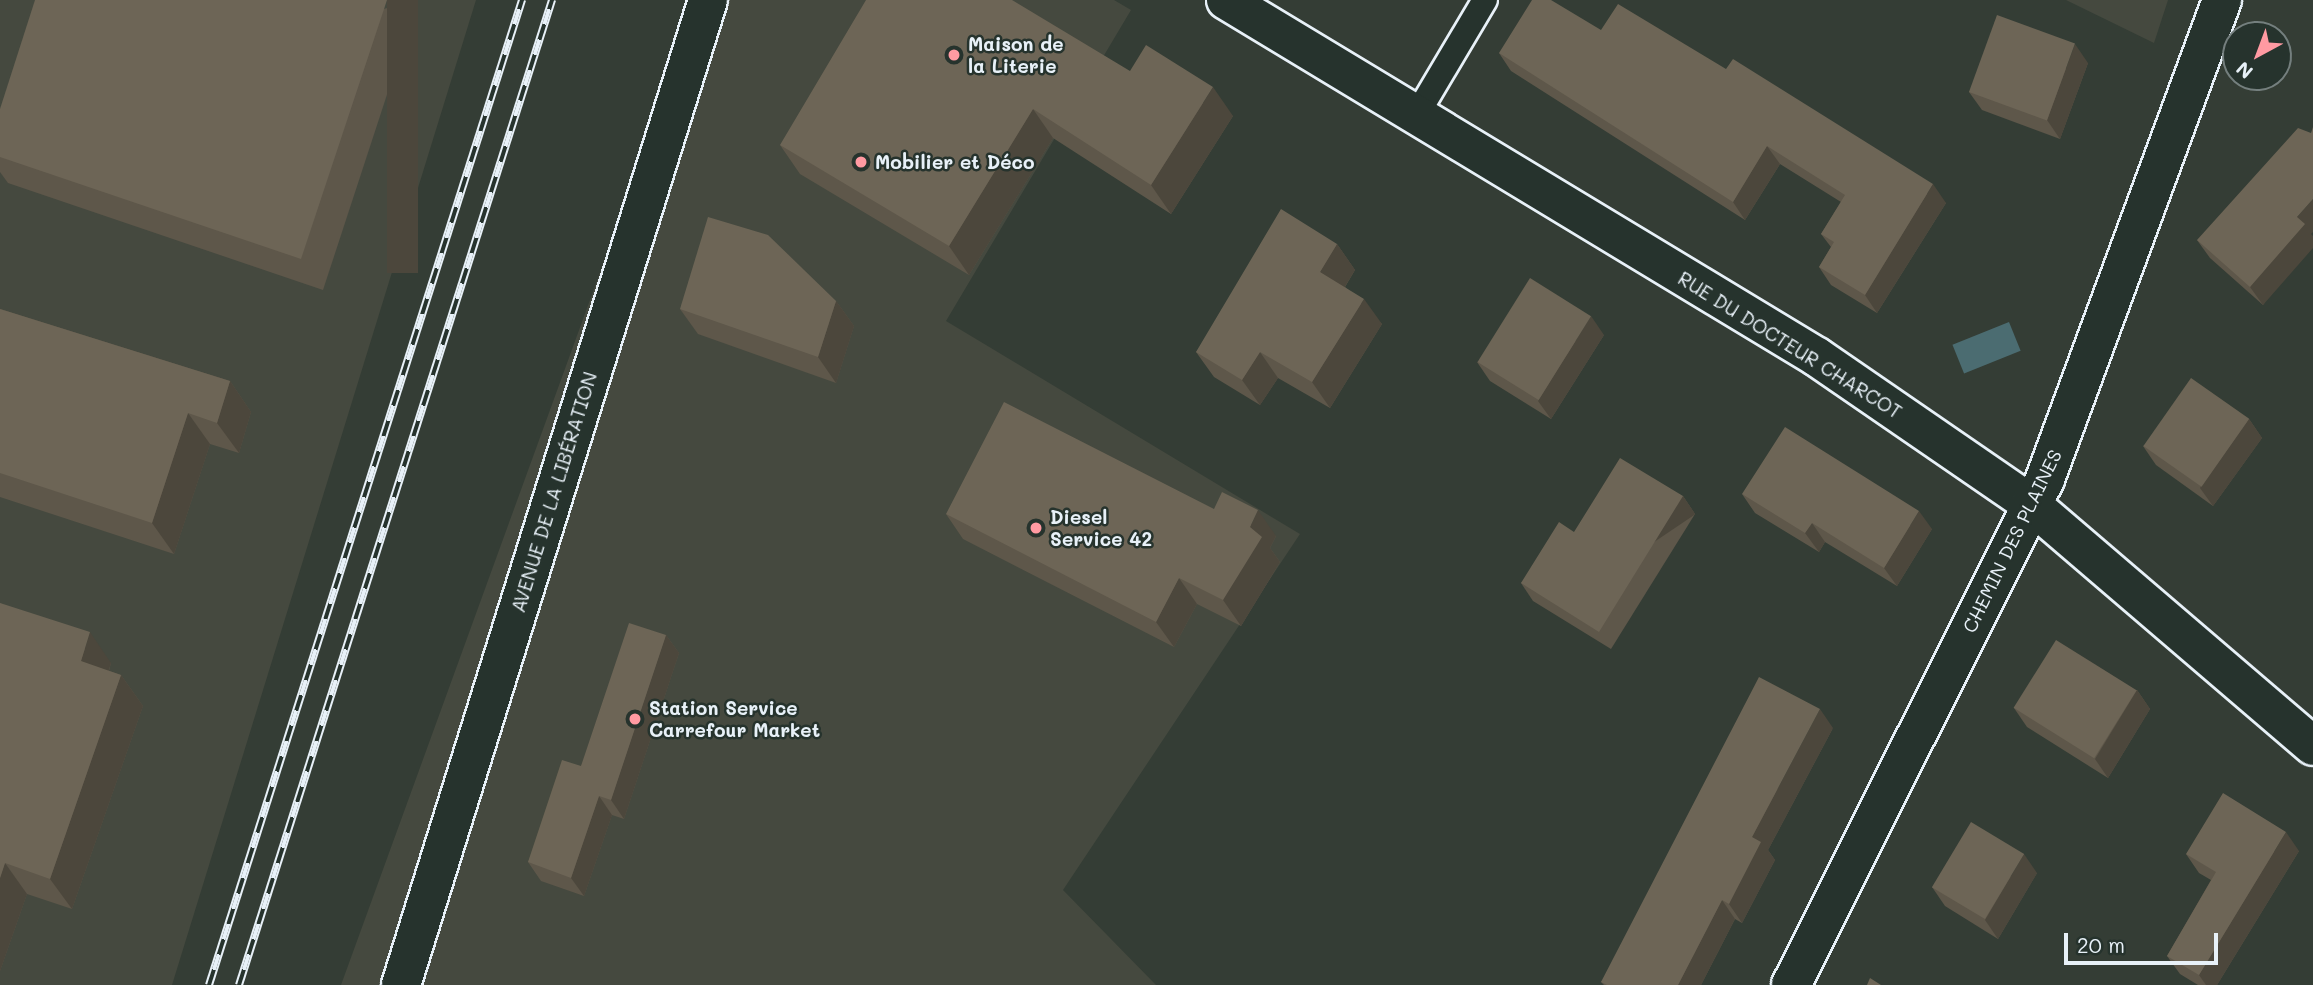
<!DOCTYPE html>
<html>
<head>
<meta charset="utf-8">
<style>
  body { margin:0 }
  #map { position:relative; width:2313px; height:985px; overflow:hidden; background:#343d35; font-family:Mali,sans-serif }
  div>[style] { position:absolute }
  .built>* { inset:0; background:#45493f }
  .water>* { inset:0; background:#4b6c71; transform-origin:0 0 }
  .roads { filter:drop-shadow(2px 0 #e8f1f8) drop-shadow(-2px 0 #e8f1f8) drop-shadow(0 2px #e8f1f8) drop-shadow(0 -2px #e8f1f8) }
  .service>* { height:24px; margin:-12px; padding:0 12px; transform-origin:12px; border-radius:12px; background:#26332d }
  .minor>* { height:38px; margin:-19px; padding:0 19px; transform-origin:19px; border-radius:19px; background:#26332d }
  .tertiary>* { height:38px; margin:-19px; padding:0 19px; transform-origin:19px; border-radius:19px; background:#26332d }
  .rail>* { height:8px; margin-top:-4px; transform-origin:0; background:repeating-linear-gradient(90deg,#26332d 0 16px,#e8f1f8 0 32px); box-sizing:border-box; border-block:2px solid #e8f1f8 }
  .wall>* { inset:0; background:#5e574a }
  .shaded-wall>* { inset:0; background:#4c473c; transform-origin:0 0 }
  .building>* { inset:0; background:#6d6556; transform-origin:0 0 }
  .dots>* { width:19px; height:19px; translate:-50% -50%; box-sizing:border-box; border:4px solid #26332d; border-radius:50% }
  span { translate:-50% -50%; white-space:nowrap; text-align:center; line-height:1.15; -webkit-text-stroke:5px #26332d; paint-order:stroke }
  .poi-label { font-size:19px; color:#e8f1f8; font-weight:700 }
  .left { translate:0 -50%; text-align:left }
  .street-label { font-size:19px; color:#e8f1f8 }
  .north { position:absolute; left:2222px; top:21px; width:70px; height:70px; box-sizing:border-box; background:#26332d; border:2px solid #747f7e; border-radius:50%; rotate:221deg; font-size:19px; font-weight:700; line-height:28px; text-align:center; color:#e8f1f8 }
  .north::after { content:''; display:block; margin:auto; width:24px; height:32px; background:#ff9aa2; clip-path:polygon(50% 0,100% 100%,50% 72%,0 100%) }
  .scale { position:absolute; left:2064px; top:933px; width:154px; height:32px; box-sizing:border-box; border:4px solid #e8f1f8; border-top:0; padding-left:9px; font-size:21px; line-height:24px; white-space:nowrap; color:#e8f1f8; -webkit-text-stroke:5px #26332d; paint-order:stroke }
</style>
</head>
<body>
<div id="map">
  <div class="built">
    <div style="clip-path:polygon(0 0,476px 0,172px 985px,0 985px)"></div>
    <div style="clip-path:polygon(699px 0,1114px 0,1131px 10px,946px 321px,1300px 534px,1063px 890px,1156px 985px,341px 985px)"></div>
    <div style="clip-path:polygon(2066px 0,2168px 0,2154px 43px)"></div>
  </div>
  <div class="water">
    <div style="left:2009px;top:322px;width:31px;height:61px;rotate:68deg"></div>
  </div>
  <div class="roads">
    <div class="service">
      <div style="left:1416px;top:116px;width:135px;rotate:-59.3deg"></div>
    </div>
    <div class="minor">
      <div style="left:1226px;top:0;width:690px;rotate:31.13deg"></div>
      <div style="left:1817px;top:357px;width:261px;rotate:34.5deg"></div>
      <div style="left:2032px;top:505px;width:370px;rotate:40.6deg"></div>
      <div style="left:1791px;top:985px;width:566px;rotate:-63.34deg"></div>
      <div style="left:2045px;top:479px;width:511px;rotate:-69.72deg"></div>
    </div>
    <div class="tertiary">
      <div style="left:401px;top:985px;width:1032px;rotate:-72.69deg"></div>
    </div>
  </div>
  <div class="rail">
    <div style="left:209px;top:985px;width:1034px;rotate:-72.37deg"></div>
    <div style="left:239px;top:985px;width:1034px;rotate:-72.37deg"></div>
  </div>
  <div class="wall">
    <div style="clip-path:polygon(418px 0,323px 290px,8px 183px,0 172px,0 109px)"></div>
    <div style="clip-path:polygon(1601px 30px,1946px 203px,1877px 313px,1831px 285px,1819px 267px,1831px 247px,1821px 234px,1841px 202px,1780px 164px,1745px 220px,1511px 71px,1499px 53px)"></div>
    <div style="clip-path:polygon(2088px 63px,2060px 139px,1982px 110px,1969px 92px)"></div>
    <div style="clip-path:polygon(1130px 71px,1233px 116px,1171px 214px,1053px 138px,969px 275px,800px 174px,780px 145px)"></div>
    <div style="clip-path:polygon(2311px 234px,2263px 305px,2210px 258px,2197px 240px)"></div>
    <div style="clip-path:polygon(1337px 244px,1355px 270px,1345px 287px,1382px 324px,1330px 408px,1278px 378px,1260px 405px,1214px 377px,1196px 352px)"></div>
    <div style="clip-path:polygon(836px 301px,854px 326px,836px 383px,698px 334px,680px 309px)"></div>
    <div style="clip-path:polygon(0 309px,230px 381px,251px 412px,239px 453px,210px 444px,174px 554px,0 497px)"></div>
    <div style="clip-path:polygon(1604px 335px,1551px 419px,1490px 381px,1477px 362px)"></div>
    <div style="clip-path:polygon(2249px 419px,2262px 438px,2213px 506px,2156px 465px,2143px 446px)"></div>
    <div style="clip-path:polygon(1742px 494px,1932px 529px,1897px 586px,1825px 542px,1819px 552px,1755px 513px)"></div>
    <div style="clip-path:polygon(1683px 496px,1695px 514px,1611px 649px,1533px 601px,1521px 583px,1574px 532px)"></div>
    <div style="clip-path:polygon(1214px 509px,1276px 536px,1270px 548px,1280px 562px,1241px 626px,1197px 604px,1174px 647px,963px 539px,946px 514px)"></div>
    <div style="clip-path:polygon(0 603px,111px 663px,109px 671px,121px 675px,143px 706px,72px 909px,27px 894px,0 971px)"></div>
    <div style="clip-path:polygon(666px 635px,679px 653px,624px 819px,612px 815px,584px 896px,541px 881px,528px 862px,581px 766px)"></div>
    <div style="clip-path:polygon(2137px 690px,2150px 709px,2108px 778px,2027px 727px,2014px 708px)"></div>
    <div style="clip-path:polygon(1833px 728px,1768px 850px,1775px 860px,1742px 923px,1735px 919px,1701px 985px,1604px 985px,1601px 982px)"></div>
    <div style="clip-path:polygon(2299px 851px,2217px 985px,2198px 985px,2180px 974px,2167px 956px,2211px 880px,2199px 873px,2186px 854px)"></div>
    <div style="clip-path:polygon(2037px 873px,1998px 939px,1945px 906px,1932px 887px)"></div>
  </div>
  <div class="shaded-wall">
    <div style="left:387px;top:0;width:31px;height:273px"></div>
    <div style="clip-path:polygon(2075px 44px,2088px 63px,2060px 139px,2047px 120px)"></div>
    <div style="clip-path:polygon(1213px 87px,1233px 116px,1171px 214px,1151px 185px)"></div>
    <div style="clip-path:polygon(1033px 109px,1053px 138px,969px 275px,949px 246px)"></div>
    <div style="clip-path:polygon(1767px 146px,1780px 164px,1745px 220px,1733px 202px)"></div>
    <div style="clip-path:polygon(1933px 184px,1946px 203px,1877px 313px,1865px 295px)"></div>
    <div style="clip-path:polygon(2313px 199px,2313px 232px,2311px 234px,2313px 236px,2313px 248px,2263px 305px,2250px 287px,2297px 217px)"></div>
    <div style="clip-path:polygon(1337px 244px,1355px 270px,1338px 298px,1320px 272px)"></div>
    <div style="clip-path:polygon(1364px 299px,1382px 324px,1330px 408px,1312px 382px)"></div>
    <div style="clip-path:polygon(836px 301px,854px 326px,836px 383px,818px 357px)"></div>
    <div style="clip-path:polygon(1591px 316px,1604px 335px,1551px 419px,1538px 401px)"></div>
    <div style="clip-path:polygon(1260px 352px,1278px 378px,1260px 405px,1242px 380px)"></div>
    <div style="clip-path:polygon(230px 381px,251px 412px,239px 453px,217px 423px)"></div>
    <div style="clip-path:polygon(188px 413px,210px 444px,174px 554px,152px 523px)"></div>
    <div style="clip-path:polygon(2249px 419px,2262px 438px,2213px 506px,2200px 488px)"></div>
    <div style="left:1683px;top:496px;width:22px;height:160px;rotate:56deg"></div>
    <div style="clip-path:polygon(1258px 510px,1276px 536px,1270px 548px,1280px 562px,1241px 626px,1223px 600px,1250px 527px)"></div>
    <div style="clip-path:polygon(1919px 511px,1932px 529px,1897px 586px,1884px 568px)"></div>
    <div style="clip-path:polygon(1812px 523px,1825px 542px,1819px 552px,1805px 533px)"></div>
    <div style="clip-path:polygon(1179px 578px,1197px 604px,1174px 647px,1156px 622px)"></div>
    <div style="clip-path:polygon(90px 632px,111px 663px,102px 692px,81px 661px)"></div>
    <div style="clip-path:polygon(666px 635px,679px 653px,624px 819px,611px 800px)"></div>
    <div style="clip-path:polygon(121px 675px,143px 706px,72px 909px,50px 879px)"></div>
    <div style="clip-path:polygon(2137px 690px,2150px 709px,2108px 778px,2095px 759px)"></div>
    <div style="clip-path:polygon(1820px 709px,1833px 728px,1768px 850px,1775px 860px,1742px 923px,1729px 904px,1752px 837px)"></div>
    <div style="clip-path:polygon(599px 796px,612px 815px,584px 896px,571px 878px)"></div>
    <div style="clip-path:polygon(2286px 832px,2299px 851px,2217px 985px,2206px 985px,2199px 975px)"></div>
    <div style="clip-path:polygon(2024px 854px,2037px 873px,1998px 939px,1985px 920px)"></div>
    <div style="clip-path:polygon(5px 863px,27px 894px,0 971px,0 878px)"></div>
    <div style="clip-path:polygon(1722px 900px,1735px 919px,1701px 985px,1678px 985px)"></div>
  </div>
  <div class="building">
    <div style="clip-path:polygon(35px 0,387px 0,301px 259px,0 157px,0 109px)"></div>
    <div style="clip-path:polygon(866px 0,1012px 0,1130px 71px,1146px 45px,1213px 87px,1151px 185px,1033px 109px,949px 246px,780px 145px)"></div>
    <div style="clip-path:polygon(1532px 0,1551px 0,1601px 30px,1618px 4px,1726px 69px,1733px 59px,1933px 184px,1865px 295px,1819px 267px,1834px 242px,1821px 234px,1845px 195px,1767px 146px,1733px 202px,1499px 53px)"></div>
    <div style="left:1997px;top:15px;width:83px;height:82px;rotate:20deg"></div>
    <div style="clip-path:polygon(2313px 127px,2313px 199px,2297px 217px,2305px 224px,2250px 287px,2197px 240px,2298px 128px,2311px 133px)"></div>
    <div style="clip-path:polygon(1281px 209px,1337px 244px,1320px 272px,1364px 299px,1312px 382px,1260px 352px,1242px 380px,1196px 352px)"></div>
    <div style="clip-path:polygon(708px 217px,768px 235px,836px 301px,818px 357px,680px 309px)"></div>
    <div style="left:1530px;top:278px;width:72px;height:99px;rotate:32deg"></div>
    <div style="clip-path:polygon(0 309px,230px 381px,217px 423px,188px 413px,152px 523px,0 473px)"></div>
    <div style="left:2191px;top:378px;width:71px;height:83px;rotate:35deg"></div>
    <div style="clip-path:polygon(1004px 402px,1214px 509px,1222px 492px,1258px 510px,1250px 527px,1262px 537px,1223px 600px,1179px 578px,1156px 622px,946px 514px)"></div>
    <div style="clip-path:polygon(1785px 427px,1919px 511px,1884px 568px,1812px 523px,1805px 533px,1742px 494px)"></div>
    <div style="clip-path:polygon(1620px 458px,1683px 496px,1599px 632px,1521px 583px,1559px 522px,1574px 532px)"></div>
    <div style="clip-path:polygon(0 603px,90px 632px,81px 661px,121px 675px,50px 879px,5px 863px,0 878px)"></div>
    <div style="clip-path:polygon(629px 623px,666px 635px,611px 800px,599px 796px,571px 878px,528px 862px,562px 760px,581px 766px)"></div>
    <div style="left:2056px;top:640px;width:95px;height:80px;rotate:32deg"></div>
    <div style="clip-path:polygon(1759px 677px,1820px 709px,1752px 837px,1761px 842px,1729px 904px,1722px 900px,1678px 985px,1607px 985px,1601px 982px)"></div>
    <div style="clip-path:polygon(2223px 793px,2286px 832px,2199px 975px,2167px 956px,2216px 872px,2186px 854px)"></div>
    <div style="left:1971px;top:822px;width:62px;height:76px;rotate:31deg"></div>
    <div style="clip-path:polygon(1870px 978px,1881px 985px,1867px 985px)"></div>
  </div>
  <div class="dots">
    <div style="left:954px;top:55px;background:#ff9aa2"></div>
    <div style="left:861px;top:162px;background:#ff9aa2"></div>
    <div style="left:1036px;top:528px;background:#ff9aa2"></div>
    <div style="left:635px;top:719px;background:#ff9aa2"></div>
  </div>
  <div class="poi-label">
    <span class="left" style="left:968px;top:55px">Maison de<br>la Literie</span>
    <span class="left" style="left:875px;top:162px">Mobilier et Déco</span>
    <span class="left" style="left:1050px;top:528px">Diesel<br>Service 42</span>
    <span class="left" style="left:649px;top:719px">Station Service<br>Carrefour Market</span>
  </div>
  <div class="street-label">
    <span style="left:1790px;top:345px;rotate:32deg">RUE DU DOCTEUR CHARCOT</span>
    <span style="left:554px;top:492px;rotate:-73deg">AVENUE DE LA LIBÉRATION</span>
    <span style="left:2012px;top:541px;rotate:-64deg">CHEMIN DES PLAINES</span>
  </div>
  <div class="north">N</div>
  <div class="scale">20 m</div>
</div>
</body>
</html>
